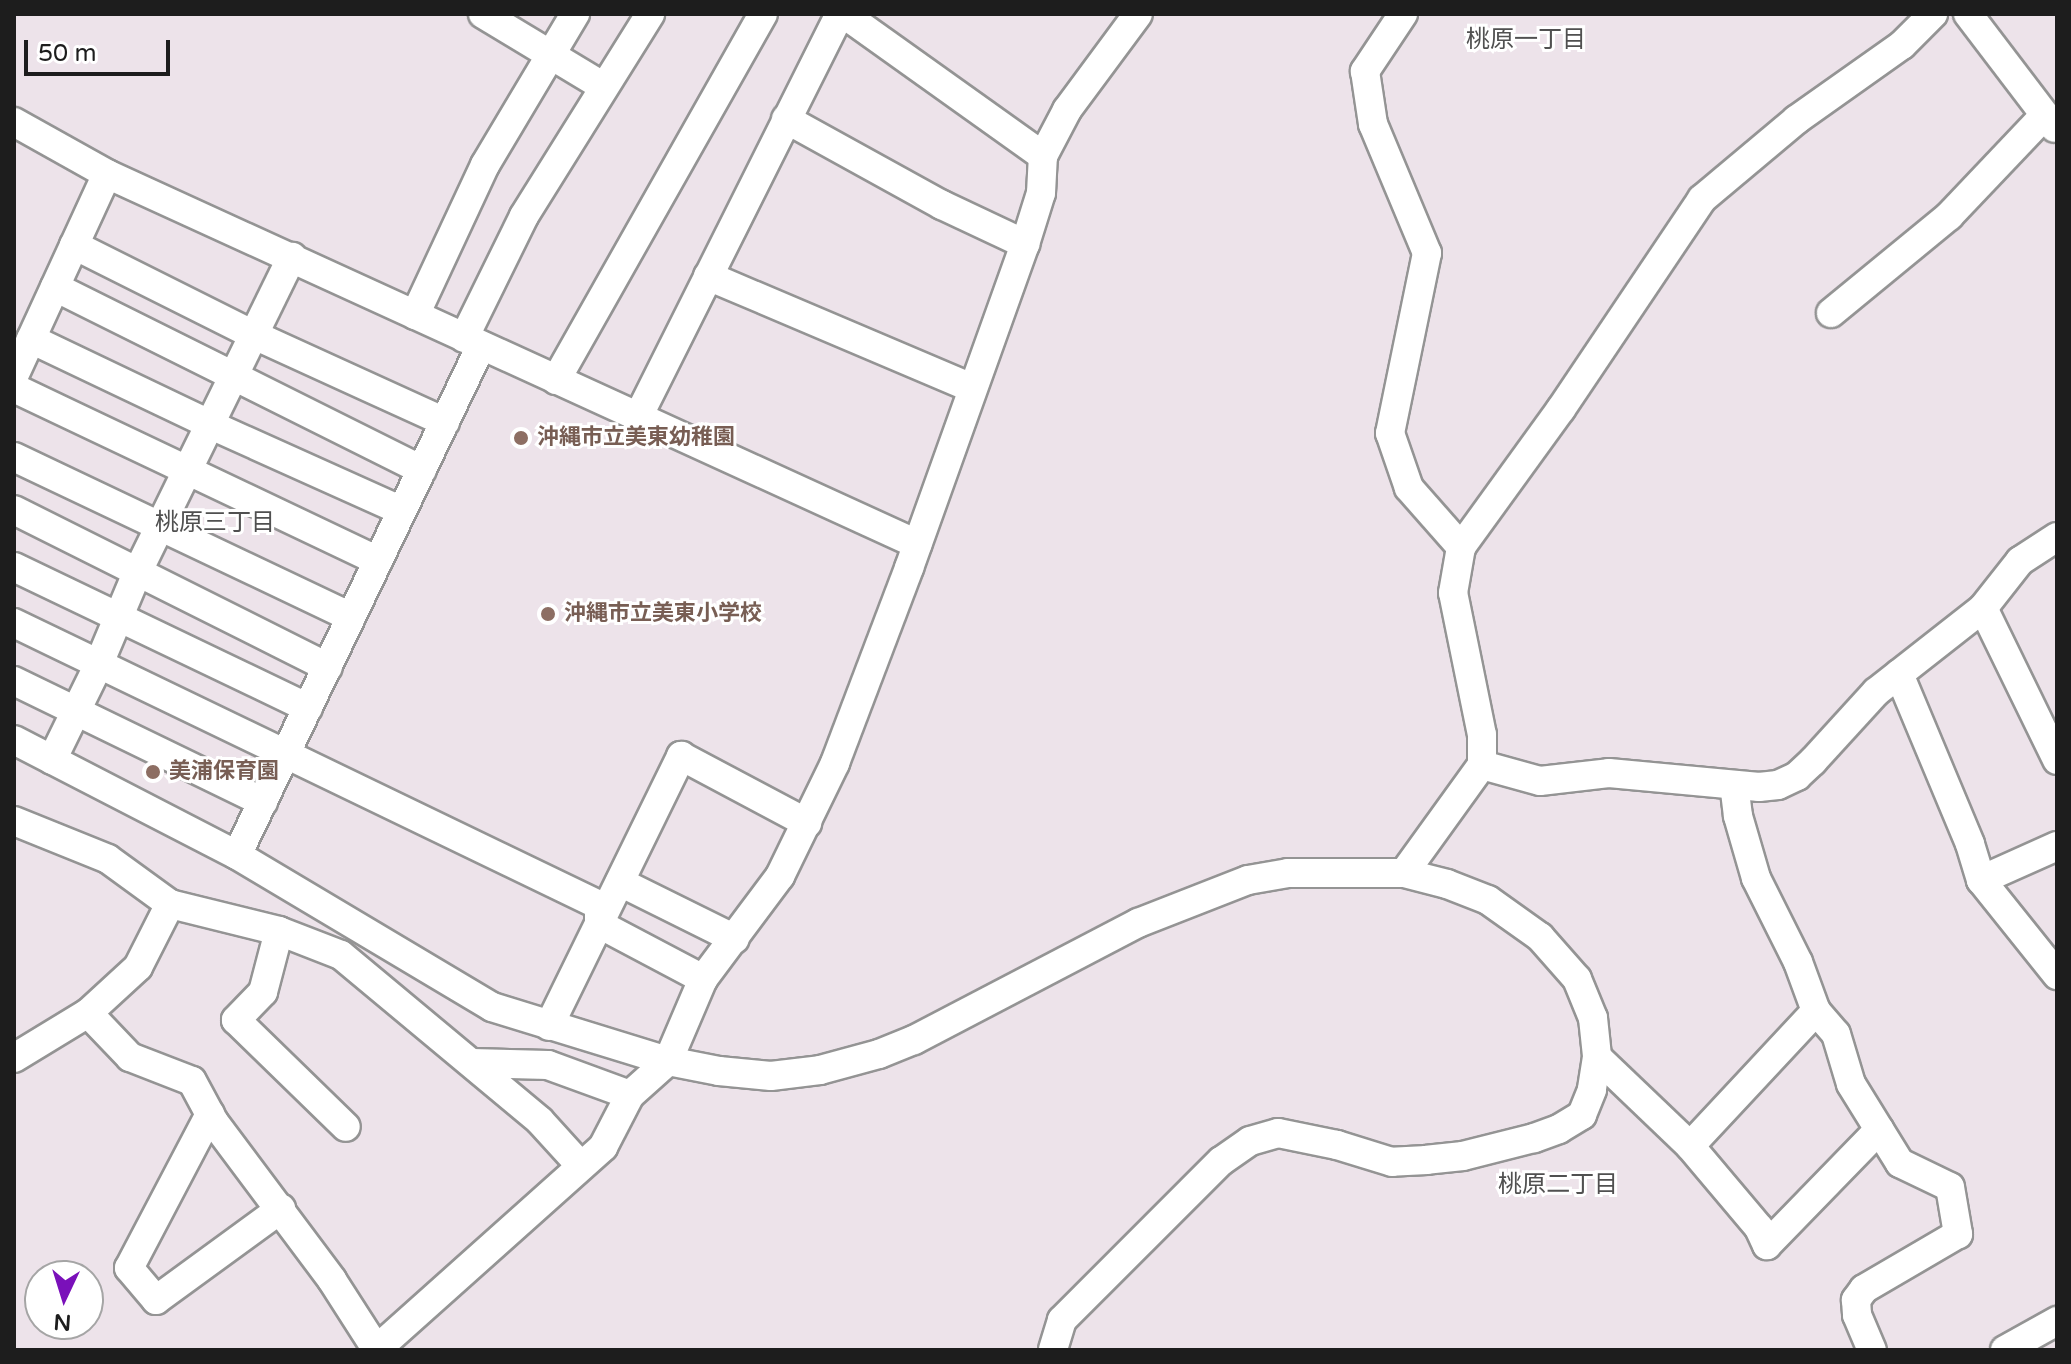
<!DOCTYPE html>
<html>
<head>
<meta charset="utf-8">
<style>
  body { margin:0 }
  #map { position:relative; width:2071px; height:1364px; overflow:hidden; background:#ede3ea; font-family:"Varela Round","Noto Sans JP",sans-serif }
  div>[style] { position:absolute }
  .roads { filter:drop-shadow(2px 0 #949494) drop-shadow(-2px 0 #949494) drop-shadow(0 2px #949494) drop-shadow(0 -2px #949494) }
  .minor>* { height:28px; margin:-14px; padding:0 14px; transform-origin:14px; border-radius:14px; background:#fff }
  .dots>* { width:22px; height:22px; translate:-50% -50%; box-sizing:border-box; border:4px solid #fff; border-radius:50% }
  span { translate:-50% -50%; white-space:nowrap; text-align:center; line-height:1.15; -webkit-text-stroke:6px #fff; paint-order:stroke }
  .education-label { font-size:22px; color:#785e54; font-weight:700 }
  .left { translate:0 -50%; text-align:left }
  .neighbourhood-label { font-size:24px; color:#505050 }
  .frame { position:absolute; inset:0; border:16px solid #1d1d1d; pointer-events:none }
  .north { position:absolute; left:24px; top:1260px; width:80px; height:80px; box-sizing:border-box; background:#fff; border:2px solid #a5a5a5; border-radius:50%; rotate:184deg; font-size:22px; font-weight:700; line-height:32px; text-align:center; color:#1d1d1d }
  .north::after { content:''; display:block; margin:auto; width:28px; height:36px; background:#7a10ba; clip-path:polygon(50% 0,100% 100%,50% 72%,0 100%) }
  .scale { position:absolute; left:24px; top:40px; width:146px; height:36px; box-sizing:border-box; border:4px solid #1d1d1d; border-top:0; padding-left:10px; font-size:24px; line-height:28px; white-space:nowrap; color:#1d1d1d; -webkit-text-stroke:6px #fff; paint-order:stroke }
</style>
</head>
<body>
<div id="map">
  <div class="roads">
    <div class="minor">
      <div style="left:483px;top:14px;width:141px;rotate:31.1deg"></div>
      <div style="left:1403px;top:14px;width:69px;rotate:123.7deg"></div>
      <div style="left:1365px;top:71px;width:54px;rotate:81.4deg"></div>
      <div style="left:1373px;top:124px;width:140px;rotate:67.3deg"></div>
      <div style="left:1427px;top:253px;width:184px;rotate:101.6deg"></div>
      <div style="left:1390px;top:433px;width:58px;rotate:70.9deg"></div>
      <div style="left:1409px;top:488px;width:79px;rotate:48.6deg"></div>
      <div style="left:1968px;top:14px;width:143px;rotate:52.7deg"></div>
      <div style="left:786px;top:119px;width:178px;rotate:28.9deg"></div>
      <div style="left:942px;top:205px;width:92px;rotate:25.2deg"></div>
      <div style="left:14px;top:122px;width:107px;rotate:29.2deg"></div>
      <div style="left:107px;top:174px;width:891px;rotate:24.55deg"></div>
      <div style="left:1043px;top:156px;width:52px;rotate:-62.4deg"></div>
      <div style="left:1067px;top:110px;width:119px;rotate:-53.5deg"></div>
      <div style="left:74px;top:245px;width:201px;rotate:26.6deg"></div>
      <div style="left:254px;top:335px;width:210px;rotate:24.5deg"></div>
      <div style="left:708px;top:276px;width:287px;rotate:23deg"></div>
      <div style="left:55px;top:287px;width:410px;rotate:26.5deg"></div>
      <div style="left:1831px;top:313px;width:153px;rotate:-39.4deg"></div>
      <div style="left:1949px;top:216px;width:138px;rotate:-46.5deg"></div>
      <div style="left:415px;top:315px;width:166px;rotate:-65deg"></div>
      <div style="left:485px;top:165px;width:176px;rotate:-59.2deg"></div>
      <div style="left:464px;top:338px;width:136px;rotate:-63.8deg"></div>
      <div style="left:524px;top:216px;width:238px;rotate:-58deg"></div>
      <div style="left:31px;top:339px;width:199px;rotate:25.5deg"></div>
      <div style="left:211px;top:425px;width:209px;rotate:24.2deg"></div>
      <div style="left:14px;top:376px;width:222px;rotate:-65.3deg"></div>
      <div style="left:556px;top:380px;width:420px;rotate:-60.5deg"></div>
      <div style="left:14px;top:388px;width:403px;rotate:25.4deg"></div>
      <div style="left:638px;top:417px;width:451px;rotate:-63.4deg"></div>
      <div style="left:14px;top:457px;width:373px;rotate:25.4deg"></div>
      <div style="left:14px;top:510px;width:351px;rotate:26.6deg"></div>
      <div style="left:14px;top:567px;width:326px;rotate:25.6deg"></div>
      <div style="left:1983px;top:608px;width:169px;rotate:64deg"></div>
      <div style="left:14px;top:623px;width:649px;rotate:25.74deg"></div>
      <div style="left:599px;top:905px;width:19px;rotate:90deg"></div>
      <div style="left:599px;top:924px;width:118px;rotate:27.9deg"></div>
      <div style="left:1899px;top:674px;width:184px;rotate:67.3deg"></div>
      <div style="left:1970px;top:844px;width:38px;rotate:73deg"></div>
      <div style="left:1981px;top:880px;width:122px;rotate:51.3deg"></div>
      <div style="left:14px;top:681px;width:277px;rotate:25.9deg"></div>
      <div style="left:14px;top:740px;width:251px;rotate:27.3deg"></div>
      <div style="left:237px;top:855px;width:297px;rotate:30.8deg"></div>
      <div style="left:492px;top:1007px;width:184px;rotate:17.1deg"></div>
      <div style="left:668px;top:1061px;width:52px;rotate:11.1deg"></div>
      <div style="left:719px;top:1071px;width:52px;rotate:5.5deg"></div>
      <div style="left:771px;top:1076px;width:49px;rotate:-7deg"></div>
      <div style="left:820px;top:1070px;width:61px;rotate:-15.2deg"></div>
      <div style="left:879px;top:1054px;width:38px;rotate:-22deg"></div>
      <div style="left:914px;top:1040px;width:253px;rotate:-27.6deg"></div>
      <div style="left:1138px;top:923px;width:118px;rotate:-21.4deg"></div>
      <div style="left:1248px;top:880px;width:41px;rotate:-9.9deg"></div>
      <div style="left:1288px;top:873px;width:116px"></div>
      <div style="left:1404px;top:873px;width:44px;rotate:14.3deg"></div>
      <div style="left:1447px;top:884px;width:44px;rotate:21.3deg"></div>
      <div style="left:1488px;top:900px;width:64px;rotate:35.4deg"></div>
      <div style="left:1540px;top:937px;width:56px;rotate:48.6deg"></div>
      <div style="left:1577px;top:979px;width:42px;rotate:67.7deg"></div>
      <div style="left:1593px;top:1018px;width:39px;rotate:84deg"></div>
      <div style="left:1597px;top:1057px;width:33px;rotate:99deg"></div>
      <div style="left:1592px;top:1090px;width:27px;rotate:112deg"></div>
      <div style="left:1582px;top:1115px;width:27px;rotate:149deg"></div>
      <div style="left:1559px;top:1129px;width:27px;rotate:160deg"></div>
      <div style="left:1534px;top:1138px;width:73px;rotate:165.8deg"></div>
      <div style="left:1463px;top:1156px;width:36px;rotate:174deg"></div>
      <div style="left:1427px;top:1160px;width:35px;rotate:177deg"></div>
      <div style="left:1392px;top:1162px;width:58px;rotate:-162.8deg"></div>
      <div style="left:1337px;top:1145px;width:60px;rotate:-168.5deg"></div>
      <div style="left:1278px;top:1133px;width:29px;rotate:164deg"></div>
      <div style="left:1250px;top:1141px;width:35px;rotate:145deg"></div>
      <div style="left:1221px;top:1161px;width:225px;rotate:135deg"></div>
      <div style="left:1062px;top:1320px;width:31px;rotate:107deg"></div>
      <div style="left:52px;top:760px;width:105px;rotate:-63.9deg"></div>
      <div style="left:98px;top:666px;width:103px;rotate:-67.2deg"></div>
      <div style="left:138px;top:571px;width:350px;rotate:-63.9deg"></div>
      <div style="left:1482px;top:765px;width:60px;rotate:15.4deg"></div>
      <div style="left:1540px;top:781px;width:69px;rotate:-6.6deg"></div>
      <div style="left:1609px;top:773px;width:151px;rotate:5.3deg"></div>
      <div style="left:1759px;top:787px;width:19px;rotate:-6deg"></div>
      <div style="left:1778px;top:785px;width:21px;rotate:-25deg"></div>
      <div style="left:1797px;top:776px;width:22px;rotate:-43deg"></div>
      <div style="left:1813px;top:761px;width:93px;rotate:-47.6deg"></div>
      <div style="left:1876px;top:692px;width:136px;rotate:-38.1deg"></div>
      <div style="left:1983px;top:608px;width:60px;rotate:-51.8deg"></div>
      <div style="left:2020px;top:561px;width:44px;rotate:-33deg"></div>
      <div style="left:14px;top:821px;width:101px;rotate:22deg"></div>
      <div style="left:108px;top:859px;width:77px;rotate:36deg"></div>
      <div style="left:170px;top:904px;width:112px;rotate:13.9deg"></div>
      <div style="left:279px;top:931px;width:66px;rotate:21.2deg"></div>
      <div style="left:341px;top:955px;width:259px;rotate:39.8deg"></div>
      <div style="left:540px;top:1121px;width:59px;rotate:47.7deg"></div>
      <div style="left:237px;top:855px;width:564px;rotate:-64.39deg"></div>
      <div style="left:1404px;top:873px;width:133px;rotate:-54.2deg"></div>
      <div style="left:1482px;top:765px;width:30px;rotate:-90deg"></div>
      <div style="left:1482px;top:735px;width:145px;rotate:-101.5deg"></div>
      <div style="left:1453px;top:593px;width:47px;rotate:-80.1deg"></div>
      <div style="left:1461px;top:547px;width:170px;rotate:-54.1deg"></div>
      <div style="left:1561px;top:409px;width:253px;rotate:-56.1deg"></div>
      <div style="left:1702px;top:199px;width:123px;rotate:-40deg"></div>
      <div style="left:1796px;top:120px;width:130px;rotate:-35.3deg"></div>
      <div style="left:1902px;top:45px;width:44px;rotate:-45deg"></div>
      <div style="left:1981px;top:880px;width:83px;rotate:-24.1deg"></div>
      <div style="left:620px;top:882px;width:128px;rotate:26.4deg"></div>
      <div style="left:279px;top:931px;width:63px;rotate:104.7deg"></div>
      <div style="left:263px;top:992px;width:39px;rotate:134deg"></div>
      <div style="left:236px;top:1020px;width:153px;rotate:44.2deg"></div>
      <div style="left:1816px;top:1011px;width:30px;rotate:49deg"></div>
      <div style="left:1836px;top:1034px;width:52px;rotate:73.3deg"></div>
      <div style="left:1851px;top:1084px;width:93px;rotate:58.2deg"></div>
      <div style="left:1900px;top:1163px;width:55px;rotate:25.6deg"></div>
      <div style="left:1950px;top:1187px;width:48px;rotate:80.3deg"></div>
      <div style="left:1958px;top:1234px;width:109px;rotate:149.7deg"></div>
      <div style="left:1864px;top:1289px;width:14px;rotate:126deg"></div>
      <div style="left:1856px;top:1300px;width:15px;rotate:86deg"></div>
      <div style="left:1857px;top:1315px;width:38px;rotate:67deg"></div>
      <div style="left:88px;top:1013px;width:61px;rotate:46.3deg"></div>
      <div style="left:130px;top:1057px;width:66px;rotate:21.2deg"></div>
      <div style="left:192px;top:1081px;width:47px;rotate:61.8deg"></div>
      <div style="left:214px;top:1122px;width:197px;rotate:53.2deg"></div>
      <div style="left:332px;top:1280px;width:83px;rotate:57.3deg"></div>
      <div style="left:549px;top:1026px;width:301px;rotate:-63.9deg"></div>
      <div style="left:681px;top:756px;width:143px;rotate:28deg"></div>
      <div style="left:1597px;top:1057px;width:129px;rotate:43.7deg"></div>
      <div style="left:1690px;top:1146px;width:107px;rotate:49.9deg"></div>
      <div style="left:1759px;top:1228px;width:19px;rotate:65deg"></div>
      <div style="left:1767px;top:1245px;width:161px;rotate:-45.8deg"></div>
      <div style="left:14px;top:1058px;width:87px;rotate:-31.3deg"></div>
      <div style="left:88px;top:1013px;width:68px;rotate:-42.6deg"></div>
      <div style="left:138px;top:967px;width:71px;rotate:-63.1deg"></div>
      <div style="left:472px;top:1063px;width:76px;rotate:1.5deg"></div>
      <div style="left:548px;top:1065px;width:87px;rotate:20.1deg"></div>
      <div style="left:210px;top:1114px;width:174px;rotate:117.7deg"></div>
      <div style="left:129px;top:1268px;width:42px;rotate:49.8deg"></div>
      <div style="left:156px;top:1300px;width:155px;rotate:-36.1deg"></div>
      <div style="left:1690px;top:1146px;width:185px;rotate:-47deg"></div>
      <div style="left:1816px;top:1011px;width:52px;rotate:-110.2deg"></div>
      <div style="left:1798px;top:962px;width:94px;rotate:-116.6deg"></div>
      <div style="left:1756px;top:878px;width:65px;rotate:-106.2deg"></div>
      <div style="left:1738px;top:816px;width:31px;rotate:-97deg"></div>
      <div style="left:376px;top:1350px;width:305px;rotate:-41.8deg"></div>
      <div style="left:603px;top:1147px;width:59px;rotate:-62.6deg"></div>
      <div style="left:630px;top:1095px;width:51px;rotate:-41.8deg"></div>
      <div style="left:668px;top:1061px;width:89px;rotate:-66.9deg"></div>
      <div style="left:703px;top:979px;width:129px;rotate:-53.2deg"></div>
      <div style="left:780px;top:876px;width:126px;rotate:-64deg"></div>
      <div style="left:835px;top:763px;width:209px;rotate:-69.2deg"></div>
      <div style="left:909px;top:568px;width:344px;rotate:-70.3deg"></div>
      <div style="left:1025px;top:244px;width:53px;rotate:-72.6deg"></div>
      <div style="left:1041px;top:193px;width:37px;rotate:-87deg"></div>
      <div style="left:1043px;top:156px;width:244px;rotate:-144.5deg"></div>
      <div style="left:2005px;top:1350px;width:60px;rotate:-29.1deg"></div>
    </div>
  </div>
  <div class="dots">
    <div style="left:521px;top:438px;background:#8d6e63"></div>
    <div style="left:548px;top:614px;background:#8d6e63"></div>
    <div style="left:153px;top:772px;background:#8d6e63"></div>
  </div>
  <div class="education-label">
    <span class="left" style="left:537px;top:438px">沖縄市立美東幼稚園</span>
    <span class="left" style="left:564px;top:614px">沖縄市立美東小学校</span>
    <span class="left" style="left:169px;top:772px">美浦保育園</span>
  </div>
  <div class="neighbourhood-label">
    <span style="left:1526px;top:40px">桃原一丁目</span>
    <span style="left:215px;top:523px">桃原三丁目</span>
    <span style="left:1558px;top:1185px">桃原二丁目</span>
  </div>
  <div class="frame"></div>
  <div class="north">N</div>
  <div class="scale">50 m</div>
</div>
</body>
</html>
